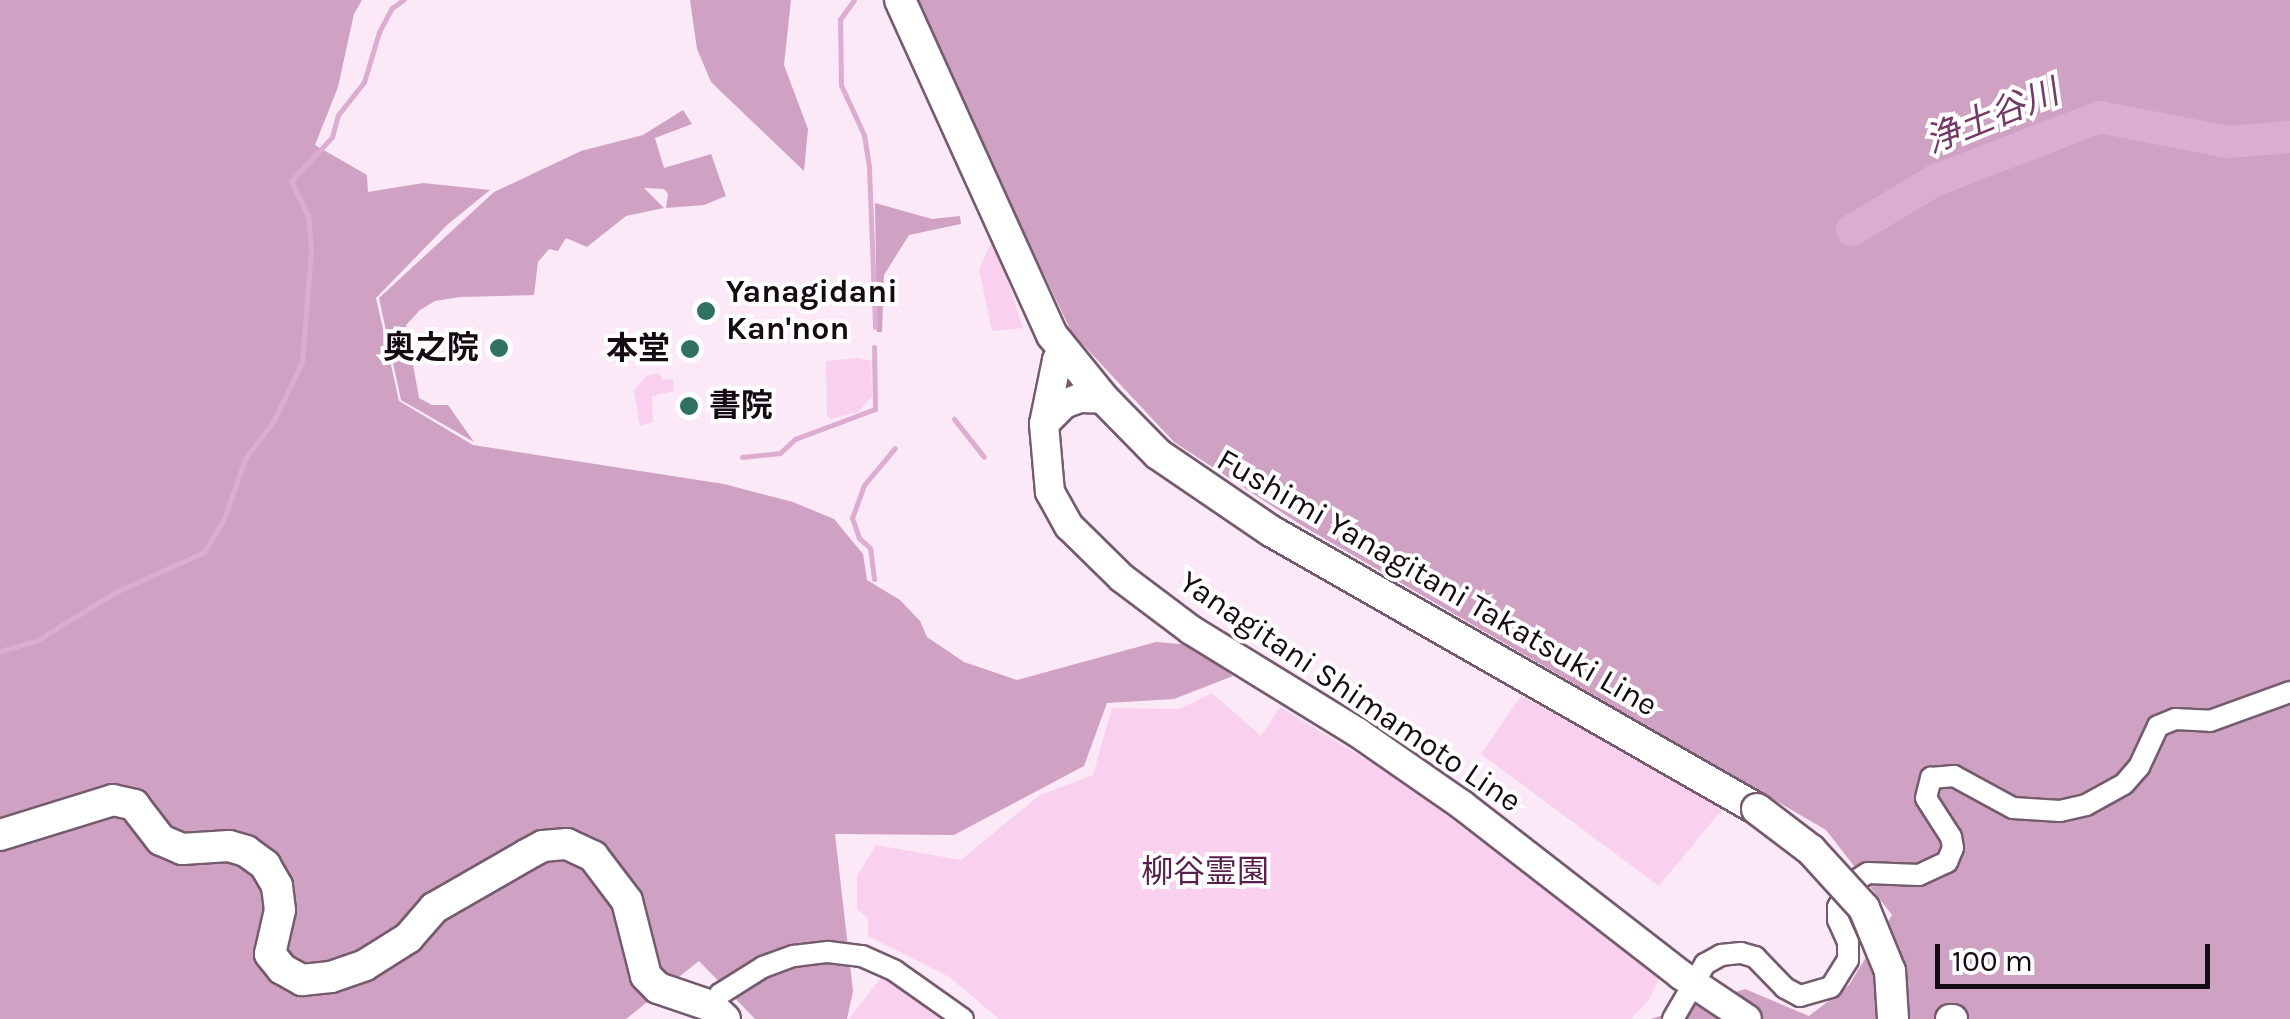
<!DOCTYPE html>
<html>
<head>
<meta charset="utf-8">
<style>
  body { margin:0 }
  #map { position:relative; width:2290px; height:1019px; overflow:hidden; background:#fce9f7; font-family:Karla,"Noto Sans JP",sans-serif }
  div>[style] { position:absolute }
  .green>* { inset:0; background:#f9d0ee }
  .forest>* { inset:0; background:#cfa1c3 }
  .stream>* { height:5px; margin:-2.5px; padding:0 2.5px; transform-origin:2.5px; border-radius:2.5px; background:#dcadd0 }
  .river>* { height:32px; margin:-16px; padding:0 16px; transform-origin:16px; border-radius:16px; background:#dcadd0 }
  .roads { filter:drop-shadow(2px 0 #755b6e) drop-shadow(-2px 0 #755b6e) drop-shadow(0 2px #755b6e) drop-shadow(0 -2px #755b6e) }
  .minor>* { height:20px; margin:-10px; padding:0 10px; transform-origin:10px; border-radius:10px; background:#fff }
  .secondary>* { height:28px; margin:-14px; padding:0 14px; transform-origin:14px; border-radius:14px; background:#fff }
  .primary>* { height:30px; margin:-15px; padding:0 15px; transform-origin:15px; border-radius:15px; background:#fff }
  .bridges { filter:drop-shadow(2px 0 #755b6e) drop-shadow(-2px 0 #755b6e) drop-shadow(0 2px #755b6e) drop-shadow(0 -2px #755b6e) }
  .primary-bridge>* { height:30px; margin:-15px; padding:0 15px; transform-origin:15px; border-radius:15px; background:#fff }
  .dots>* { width:28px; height:28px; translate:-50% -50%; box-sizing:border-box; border:5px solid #fff; border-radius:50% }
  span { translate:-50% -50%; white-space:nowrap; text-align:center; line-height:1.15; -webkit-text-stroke:8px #fff; paint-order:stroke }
  .poi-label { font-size:32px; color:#150b13; font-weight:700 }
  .left { translate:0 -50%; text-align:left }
  .right { translate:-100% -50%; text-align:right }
  .street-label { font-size:32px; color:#150b13 }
  .park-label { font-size:32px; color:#561f4c }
  .water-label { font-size:35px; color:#743a67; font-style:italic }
  .scale { position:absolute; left:1935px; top:944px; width:275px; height:45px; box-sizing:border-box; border:5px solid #150b13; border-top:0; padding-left:12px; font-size:30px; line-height:35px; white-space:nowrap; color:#150b13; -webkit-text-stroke:8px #fff; paint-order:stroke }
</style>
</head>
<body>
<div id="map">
  <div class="green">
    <div style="clip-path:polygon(991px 242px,1002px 264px,1023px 328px,992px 331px,979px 269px)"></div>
    <div style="clip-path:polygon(857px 358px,871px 361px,872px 396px,858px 412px,831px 419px,827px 416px,826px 361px)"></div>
    <div style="clip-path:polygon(658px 373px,663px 380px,673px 379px,674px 391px,652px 396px,653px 422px,640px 426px,634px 390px,646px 376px)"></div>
    <div style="clip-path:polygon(1212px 693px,1261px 736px,1280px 707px,1398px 779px,1661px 975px,1648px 1001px,1631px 1019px,999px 1019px,949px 977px,868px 936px,868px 918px,857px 909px,857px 876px,876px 845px,961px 860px,1040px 795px,1093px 775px,1112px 708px,1180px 709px)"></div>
    <div style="clip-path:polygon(1521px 696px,1712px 798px,1721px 811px,1659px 886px,1481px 754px)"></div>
    <div style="clip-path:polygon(883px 975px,958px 1019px,849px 1019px)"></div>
  </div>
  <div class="forest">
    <div style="clip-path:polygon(0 0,362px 0,354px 14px,338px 87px,315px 145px,367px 175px,368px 192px,423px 183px,490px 190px,447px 225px,376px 298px,399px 401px,473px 445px,724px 484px,793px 502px,834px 519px,863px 554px,867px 580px,900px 600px,920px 621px,927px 637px,964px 662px,1017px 680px,1156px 642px,1192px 645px,1233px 676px,1174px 699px,1107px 703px,1084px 766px,954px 835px,835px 834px,853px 991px,847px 1019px,755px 1019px,699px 961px,626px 1019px,0 1019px)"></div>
    <div style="clip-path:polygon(690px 0,791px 0,784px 65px,808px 129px,804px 171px,711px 82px,697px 49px)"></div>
    <div style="clip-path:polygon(912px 0,2290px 0,2290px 1019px,1651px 1019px,1745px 989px,1809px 1016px,1849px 985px,1892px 915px,1826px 830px,1301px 525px,1174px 442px,1072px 333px)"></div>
    <div style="clip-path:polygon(683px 110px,692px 124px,655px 138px,664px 168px,711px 154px,726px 196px,704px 205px,666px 208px,668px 194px,664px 189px,644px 188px,664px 208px,626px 216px,587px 247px,566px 238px,558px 251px,549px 249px,538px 262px,534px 295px,460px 297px,435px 301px,420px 310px,406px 325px,419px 398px,432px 405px,448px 405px,474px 442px,401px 400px,379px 298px,494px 192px,581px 151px,643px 135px)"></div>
    <div style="clip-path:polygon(875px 203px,932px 219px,960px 216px,961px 224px,909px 235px,884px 275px,882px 332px,877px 332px)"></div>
  </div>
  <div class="stream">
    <div style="left:854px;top:0;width:24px;rotate:126deg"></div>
    <div style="left:840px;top:19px;width:66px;rotate:89.1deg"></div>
    <div style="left:841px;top:85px;width:55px;rotate:65.3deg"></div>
    <div style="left:864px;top:135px;width:33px;rotate:81deg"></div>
    <div style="left:869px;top:168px;width:159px;rotate:87.8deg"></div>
    <div style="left:954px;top:419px;width:48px;rotate:51.7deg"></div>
    <div style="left:742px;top:457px;width:38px;rotate:-6deg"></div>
    <div style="left:780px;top:453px;width:21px;rotate:-43deg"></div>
    <div style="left:795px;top:439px;width:85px;rotate:-20.6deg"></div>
    <div style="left:875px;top:409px;width:62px;rotate:-90.9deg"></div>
    <div style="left:874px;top:579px;width:31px;rotate:-97deg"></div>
    <div style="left:870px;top:548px;width:15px;rotate:-138deg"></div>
    <div style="left:859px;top:538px;width:21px;rotate:-109deg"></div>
    <div style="left:852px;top:518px;width:35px;rotate:-70deg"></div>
    <div style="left:864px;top:485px;width:48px;rotate:-50deg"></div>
    <div style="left:0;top:651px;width:37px;rotate:-16deg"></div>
    <div style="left:36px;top:641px;width:96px;rotate:-31.4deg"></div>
    <div style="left:118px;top:591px;width:94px;rotate:-24.4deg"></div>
    <div style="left:204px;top:552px;width:39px;rotate:-59deg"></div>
    <div style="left:224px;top:519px;width:64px;rotate:-70.7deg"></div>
    <div style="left:245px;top:459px;width:49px;rotate:-53.4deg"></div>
    <div style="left:274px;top:420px;width:64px;rotate:-64.2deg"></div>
    <div style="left:302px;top:362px;width:113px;rotate:-85.4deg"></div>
    <div style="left:311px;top:249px;width:33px;rotate:-95deg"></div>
    <div style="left:308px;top:216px;width:39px;rotate:-116deg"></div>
    <div style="left:291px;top:181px;width:60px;rotate:-47deg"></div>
    <div style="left:332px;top:137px;width:23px;rotate:-75deg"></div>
    <div style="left:338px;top:115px;width:42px;rotate:-51.8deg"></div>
    <div style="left:364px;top:82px;width:52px;rotate:-73.3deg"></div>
    <div style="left:379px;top:32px;width:27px;rotate:-62deg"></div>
    <div style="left:392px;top:8px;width:14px;rotate:-36deg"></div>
  </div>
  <div class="river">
    <div style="left:1852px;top:230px;width:96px;rotate:-30.9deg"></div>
    <div style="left:1934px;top:181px;width:178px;rotate:-21.1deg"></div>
    <div style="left:2100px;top:117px;width:130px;rotate:11.1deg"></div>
    <div style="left:2228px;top:142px;width:62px;rotate:-4.6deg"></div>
  </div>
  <div class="roads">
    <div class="minor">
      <div style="left:711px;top:1006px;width:15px;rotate:-53deg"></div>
      <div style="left:720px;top:994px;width:51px;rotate:-32.1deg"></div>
      <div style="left:763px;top:967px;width:33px;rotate:-20deg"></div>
      <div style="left:794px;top:956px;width:34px;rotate:-7deg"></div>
      <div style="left:828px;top:952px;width:34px;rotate:7deg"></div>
      <div style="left:862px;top:956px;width:36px;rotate:24deg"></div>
      <div style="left:895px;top:971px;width:83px;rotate:35.2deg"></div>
      <div style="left:1673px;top:1019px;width:64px;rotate:-59.8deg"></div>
      <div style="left:1705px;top:964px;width:18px;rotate:-29deg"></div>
      <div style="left:1721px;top:955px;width:20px;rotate:-6deg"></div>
      <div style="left:1741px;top:953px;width:15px;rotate:16deg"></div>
      <div style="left:1755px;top:957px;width:43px;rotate:45.9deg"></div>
      <div style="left:1785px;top:988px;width:17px;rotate:28deg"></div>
      <div style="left:1800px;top:996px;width:32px;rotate:-16deg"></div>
      <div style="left:1831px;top:987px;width:32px;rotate:-58deg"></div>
      <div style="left:1848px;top:960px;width:18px;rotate:-90deg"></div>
      <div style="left:1848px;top:942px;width:24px;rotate:-114deg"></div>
      <div style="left:1838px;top:920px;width:13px;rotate:-90deg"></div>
      <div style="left:1838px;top:907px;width:31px;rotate:-57deg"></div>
      <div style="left:1855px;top:881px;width:15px;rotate:-32deg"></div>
      <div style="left:1868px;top:873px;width:51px;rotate:2.2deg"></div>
      <div style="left:1919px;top:875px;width:31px;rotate:-25deg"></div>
      <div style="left:1947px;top:862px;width:15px;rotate:-67deg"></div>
      <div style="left:1953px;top:848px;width:11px;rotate:-100deg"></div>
      <div style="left:1951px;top:837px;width:46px;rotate:-122.7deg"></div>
      <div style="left:1926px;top:798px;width:21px;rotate:-76deg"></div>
      <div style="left:1931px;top:778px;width:23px;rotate:-5deg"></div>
      <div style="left:1954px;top:776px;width:67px;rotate:28.5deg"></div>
      <div style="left:2013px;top:808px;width:47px;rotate:3.7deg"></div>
      <div style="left:2060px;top:811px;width:27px;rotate:-13deg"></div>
      <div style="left:2086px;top:805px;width:43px;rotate:-28.9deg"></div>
      <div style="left:2124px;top:784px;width:23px;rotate:-49deg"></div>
      <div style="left:2139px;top:767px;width:45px;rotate:-65.1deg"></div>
      <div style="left:2158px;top:726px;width:18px;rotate:-22deg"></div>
      <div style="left:2175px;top:719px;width:35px;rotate:3deg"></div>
      <div style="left:2210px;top:721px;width:85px;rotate:-19.9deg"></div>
    </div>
    <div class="secondary">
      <div style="left:1064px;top:351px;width:11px;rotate:128deg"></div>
      <div style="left:1057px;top:360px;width:65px;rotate:101.5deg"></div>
      <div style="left:1044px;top:424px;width:68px;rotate:85deg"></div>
      <div style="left:1050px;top:492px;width:39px;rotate:61deg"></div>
      <div style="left:1069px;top:526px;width:74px;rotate:44.5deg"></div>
      <div style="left:1122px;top:578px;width:86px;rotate:37deg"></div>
      <div style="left:1191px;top:630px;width:195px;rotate:31.6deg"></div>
      <div style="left:1357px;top:732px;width:128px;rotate:34.8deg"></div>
      <div style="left:1462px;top:805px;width:277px;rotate:37.8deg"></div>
      <div style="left:1681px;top:975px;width:79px;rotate:33.7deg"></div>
      <div style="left:1044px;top:424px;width:28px;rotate:-45deg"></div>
      <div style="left:1064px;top:404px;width:17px;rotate:-21deg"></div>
      <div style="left:1080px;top:398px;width:24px;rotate:2deg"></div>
      <div style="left:1950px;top:1019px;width:3px"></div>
    </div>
    <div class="primary">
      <div style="left:900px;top:0;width:368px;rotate:65.6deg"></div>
      <div style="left:1052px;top:335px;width:82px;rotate:50.9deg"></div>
      <div style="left:1104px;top:399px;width:77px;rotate:45.5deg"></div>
      <div style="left:1158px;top:454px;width:137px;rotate:34.3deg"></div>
      <div style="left:1271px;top:531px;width:560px;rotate:29.77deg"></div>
      <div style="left:0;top:835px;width:118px;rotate:-17.2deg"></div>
      <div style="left:113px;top:800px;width:22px;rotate:13deg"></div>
      <div style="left:134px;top:805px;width:44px;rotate:52.4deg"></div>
      <div style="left:161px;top:840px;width:23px;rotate:23deg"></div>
      <div style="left:182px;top:849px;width:47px;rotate:-3.7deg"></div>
      <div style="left:229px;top:846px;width:18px;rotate:16deg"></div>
      <div style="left:246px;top:851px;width:24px;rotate:36deg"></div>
      <div style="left:265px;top:865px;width:24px;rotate:60deg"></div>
      <div style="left:277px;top:886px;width:24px;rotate:83deg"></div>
      <div style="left:280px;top:910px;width:45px;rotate:102.8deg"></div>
      <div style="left:270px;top:954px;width:19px;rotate:51deg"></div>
      <div style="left:282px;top:969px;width:23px;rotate:29deg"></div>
      <div style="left:302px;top:980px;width:29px;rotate:-6deg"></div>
      <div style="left:331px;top:977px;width:36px;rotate:-19deg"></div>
      <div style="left:365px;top:965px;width:51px;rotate:-32.1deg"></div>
      <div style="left:408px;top:938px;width:40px;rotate:-49deg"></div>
      <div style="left:434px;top:908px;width:106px;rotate:-29.9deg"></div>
      <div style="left:526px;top:855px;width:19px;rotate:-28deg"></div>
      <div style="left:543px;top:846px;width:24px;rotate:-5deg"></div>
      <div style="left:567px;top:844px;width:29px;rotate:25deg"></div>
      <div style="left:593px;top:856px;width:56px;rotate:52.9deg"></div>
      <div style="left:627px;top:901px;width:77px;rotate:75.8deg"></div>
      <div style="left:646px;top:976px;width:17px;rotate:45deg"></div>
      <div style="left:658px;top:988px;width:56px;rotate:18.8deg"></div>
      <div style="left:711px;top:1006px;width:19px;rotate:43deg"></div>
    </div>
  </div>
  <div class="bridges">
    <div class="primary-bridge">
      <div style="left:1757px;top:809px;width:68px;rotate:37.2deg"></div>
      <div style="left:1811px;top:850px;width:79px;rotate:47.6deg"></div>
      <div style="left:1864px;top:908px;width:68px;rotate:67.6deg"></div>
      <div style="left:1890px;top:971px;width:48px;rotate:86.4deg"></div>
    </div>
  </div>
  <div class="dots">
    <div style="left:706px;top:311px;background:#317160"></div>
    <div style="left:499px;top:348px;background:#317160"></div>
    <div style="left:690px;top:349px;background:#317160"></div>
    <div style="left:689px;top:406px;background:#317160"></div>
  </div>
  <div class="poi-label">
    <span class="left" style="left:726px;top:311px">Yanagidani<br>Kan'non</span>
    <span class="right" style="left:479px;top:348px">奥之院</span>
    <span class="right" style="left:670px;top:349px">本堂</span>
    <span class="left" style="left:709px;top:406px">書院</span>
  </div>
  <div class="street-label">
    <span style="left:1437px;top:583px;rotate:30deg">Fushimi Yanagitani Takatsuki Line</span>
    <span style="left:1350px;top:692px;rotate:34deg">Yanagitani Shimamoto Line</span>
  </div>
  <div class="park-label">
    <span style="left:1205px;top:872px">柳谷霊園</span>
  </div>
  <div class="water-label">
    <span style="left:1992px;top:117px;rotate:-22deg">浄土谷川</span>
  </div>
  <div class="scale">100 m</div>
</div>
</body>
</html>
